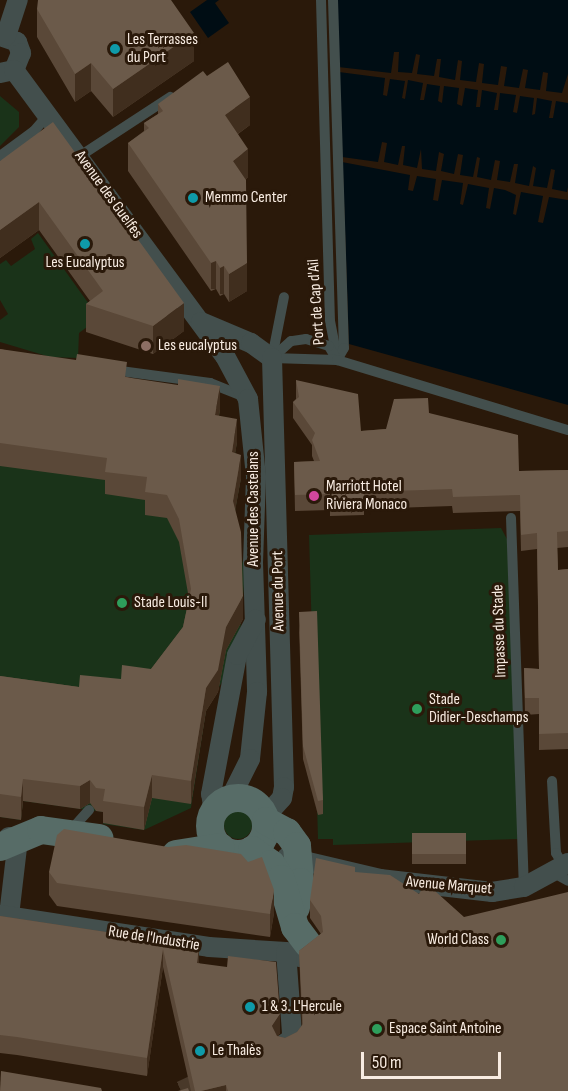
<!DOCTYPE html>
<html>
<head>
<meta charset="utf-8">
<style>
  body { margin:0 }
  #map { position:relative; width:568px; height:1091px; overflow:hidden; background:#2a190a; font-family:"Sofia Sans Condensed",sans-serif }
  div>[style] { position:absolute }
  .green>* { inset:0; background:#1a3319 }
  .round { border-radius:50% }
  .water>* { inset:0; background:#000d14 }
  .pier>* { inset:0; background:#2a190a }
  .street-tunnel>* { height:20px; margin-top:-10px; transform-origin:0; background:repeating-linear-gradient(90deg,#49392a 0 20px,transparent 0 30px) }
  .lane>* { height:10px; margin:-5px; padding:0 5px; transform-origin:5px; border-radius:5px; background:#434f4d }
  .street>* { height:20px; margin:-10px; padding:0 10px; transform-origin:10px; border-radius:10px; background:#434f4d }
  .secondary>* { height:28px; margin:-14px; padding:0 14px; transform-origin:14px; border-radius:14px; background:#576c67 }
  .secondary>.ring { margin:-14px; padding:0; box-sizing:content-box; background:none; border:28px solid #576c67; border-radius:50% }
  .wall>* { inset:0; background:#5a4838; transform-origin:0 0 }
  .shaded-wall>* { inset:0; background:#402e1e; transform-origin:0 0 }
  .building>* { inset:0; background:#6b5a4a; transform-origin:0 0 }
  .dots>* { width:16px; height:16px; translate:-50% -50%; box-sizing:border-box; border:3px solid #2a190a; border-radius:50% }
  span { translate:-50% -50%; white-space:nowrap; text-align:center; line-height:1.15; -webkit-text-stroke:6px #2a190a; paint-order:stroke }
  .poi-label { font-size:16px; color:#f8ece2 }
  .left { translate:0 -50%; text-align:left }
  .right { translate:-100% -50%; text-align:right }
  .street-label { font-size:16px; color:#f8ece2 }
  .scale { position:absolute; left:361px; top:1052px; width:140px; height:27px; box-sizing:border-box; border:3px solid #f8ece2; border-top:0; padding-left:8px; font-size:18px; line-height:21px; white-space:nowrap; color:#f8ece2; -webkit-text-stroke:4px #2a190a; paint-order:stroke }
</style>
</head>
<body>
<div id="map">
  <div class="green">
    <div style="clip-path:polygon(0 96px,19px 112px,19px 127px,0 146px)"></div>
    <div style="clip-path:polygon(38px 233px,99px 318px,79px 333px,78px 358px,50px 357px,0 342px,0 320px,8px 314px,0 300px,0 264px,6px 260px,11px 266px,35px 249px,31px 239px)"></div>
    <div style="clip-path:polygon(0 371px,220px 409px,216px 438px,237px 442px,232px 475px,241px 478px,233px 523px,245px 572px,240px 633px,229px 669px,206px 711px,191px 808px,144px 830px,103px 824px,104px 812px,23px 801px,21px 820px,0 817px)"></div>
    <div style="clip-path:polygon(501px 528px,508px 541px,518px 839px,333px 845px,333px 839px,318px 839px,309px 535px)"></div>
    <div class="round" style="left:224px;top:811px;width:28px;height:28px"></div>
  </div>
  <div class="water">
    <div style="clip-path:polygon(207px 0,219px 0,215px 3px,229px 23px,208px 38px,190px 12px)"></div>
    <div style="clip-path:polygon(337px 0,568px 0,568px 405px,349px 344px)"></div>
  </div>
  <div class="pier">
    <div style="clip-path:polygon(394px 52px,399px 52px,398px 72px,412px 73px,416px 54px,420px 55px,417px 74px,434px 76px,437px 59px,441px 59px,439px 77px,455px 80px,458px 60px,462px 61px,460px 80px,476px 82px,479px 63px,484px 64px,482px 83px,498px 85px,501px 66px,507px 67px,504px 86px,519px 88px,523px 69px,528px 70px,525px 88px,540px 90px,543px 72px,548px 73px,546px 91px,562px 93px,568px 74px,568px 103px,556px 101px,553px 118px,549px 118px,552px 101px,537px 98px,535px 114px,532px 115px,534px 98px,520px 96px,517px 113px,513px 112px,516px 95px,500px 93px,498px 110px,494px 110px,497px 93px,482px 90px,480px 107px,476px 107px,478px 90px,465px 88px,462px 106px,457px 104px,459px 88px,444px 86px,442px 103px,438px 101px,440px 86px,427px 84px,424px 100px,420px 100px,423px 83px,408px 80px,405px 99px,402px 98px,405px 81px,390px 79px,387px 96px,383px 95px,385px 78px,339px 72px,338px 67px,391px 73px)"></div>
    <div style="clip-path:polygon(382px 142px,387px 143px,384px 162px,398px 165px,402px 146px,405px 146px,403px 165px,417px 168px,421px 149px,422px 169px,436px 171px,439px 152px,444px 154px,441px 171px,454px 174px,458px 154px,463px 155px,460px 175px,473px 177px,477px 157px,480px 158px,477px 177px,491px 180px,495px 160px,500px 161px,497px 180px,510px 182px,514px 164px,518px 164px,515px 183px,529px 186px,533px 166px,536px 168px,533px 186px,547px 188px,551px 169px,555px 170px,552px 189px,567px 192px,568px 187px,568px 200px,549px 197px,543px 223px,538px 222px,543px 196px,521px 192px,516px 215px,513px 214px,516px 195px,505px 190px,494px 188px,490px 209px,486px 208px,489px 188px,468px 184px,463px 205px,460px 204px,463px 183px,442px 180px,438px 201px,433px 200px,436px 179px,417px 176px,413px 191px,408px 190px,410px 175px,342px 162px,342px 157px,378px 162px)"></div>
  </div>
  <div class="street-tunnel">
    <div style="left:181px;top:1091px;width:35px;rotate:-25deg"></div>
  </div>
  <div class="lane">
    <div style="left:321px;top:0;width:321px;rotate:88.4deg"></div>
    <div style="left:330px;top:321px;width:33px;rotate:79deg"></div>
    <div style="left:333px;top:0;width:348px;rotate:88.2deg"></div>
    <div style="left:344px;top:348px;width:14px;rotate:120deg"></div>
    <div style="left:0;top:156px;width:42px;rotate:-36.3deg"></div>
    <div style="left:34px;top:131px;width:23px;rotate:-49deg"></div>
    <div style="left:80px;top:156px;width:108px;rotate:-33.2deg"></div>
    <div style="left:272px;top:358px;width:62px;rotate:-78.9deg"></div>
    <div style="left:337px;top:360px;width:16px;rotate:-120deg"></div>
    <div style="left:329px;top:346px;width:24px;rotate:-163deg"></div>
    <div style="left:306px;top:339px;width:15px;rotate:172deg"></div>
    <div style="left:291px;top:341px;width:25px;rotate:138deg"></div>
    <div style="left:272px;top:358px;width:65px;rotate:1.8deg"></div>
    <div style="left:337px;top:360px;width:241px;rotate:16.9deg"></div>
    <div style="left:113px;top:370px;width:98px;rotate:7.6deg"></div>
    <div style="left:210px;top:383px;width:40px;rotate:22deg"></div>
    <div style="left:511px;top:518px;width:369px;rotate:88deg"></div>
    <div style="left:552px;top:781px;width:72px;rotate:86.8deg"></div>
    <div style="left:556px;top:853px;width:14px;rotate:60deg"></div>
    <div style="left:71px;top:830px;width:27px;rotate:-48deg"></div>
    <div style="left:552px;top:872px;width:18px;rotate:29deg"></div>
  </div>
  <div class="street">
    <div style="left:0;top:36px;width:18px;rotate:19deg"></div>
    <div style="left:17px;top:42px;width:12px;rotate:70deg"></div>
    <div style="left:21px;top:53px;width:18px;rotate:112deg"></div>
    <div style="left:14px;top:70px;width:14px;rotate:168deg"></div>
    <div style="left:6px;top:36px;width:38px;rotate:-72deg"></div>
    <div style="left:14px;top:70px;width:355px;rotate:53.6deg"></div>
    <div style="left:225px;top:356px;width:49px;rotate:61.9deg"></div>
    <div style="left:248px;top:399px;width:78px;rotate:84.1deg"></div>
    <div style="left:256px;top:477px;width:85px;rotate:92deg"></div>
    <div style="left:253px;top:562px;width:130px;rotate:88.2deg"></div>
    <div style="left:257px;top:692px;width:67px;rotate:96deg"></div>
    <div style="left:250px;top:759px;width:45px;rotate:116.6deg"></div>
    <div style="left:201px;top:322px;width:54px;rotate:22.8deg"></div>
    <div style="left:251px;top:343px;width:26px;rotate:36deg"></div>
    <div style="left:272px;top:358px;width:429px;rotate:88.4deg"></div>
    <div style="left:284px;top:787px;width:11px;rotate:100deg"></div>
    <div style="left:282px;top:798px;width:25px;rotate:132deg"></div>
    <div style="left:214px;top:812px;width:18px;rotate:-99deg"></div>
    <div style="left:211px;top:794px;width:141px;rotate:-79.4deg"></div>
    <div style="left:237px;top:655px;width:40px;rotate:-62deg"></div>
    <div style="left:9px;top:837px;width:9px;rotate:13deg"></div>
    <div style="left:18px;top:839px;width:78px;rotate:96.7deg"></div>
    <div style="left:287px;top:857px;width:96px;rotate:13.3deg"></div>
    <div style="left:380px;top:879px;width:113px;rotate:6.6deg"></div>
    <div style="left:492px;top:892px;width:32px;rotate:-9deg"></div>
    <div style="left:524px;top:887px;width:50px;rotate:-28.6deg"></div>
    <div style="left:0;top:915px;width:211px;rotate:8.7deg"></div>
    <div style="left:209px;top:947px;width:77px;rotate:3.7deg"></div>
    <div style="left:286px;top:952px;width:14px;rotate:21deg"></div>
    <div style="left:284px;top:1044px;width:8px;rotate:-30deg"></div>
    <div style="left:291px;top:1040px;width:7px;rotate:-82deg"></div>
    <div style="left:292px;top:1033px;width:81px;rotate:-94.2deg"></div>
  </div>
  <div class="secondary">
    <div class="ring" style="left:210px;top:798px;width:28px;height:28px"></div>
    <div style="left:266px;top:821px;width:24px;rotate:28deg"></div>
    <div style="left:287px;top:832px;width:17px;rotate:54deg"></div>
    <div style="left:297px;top:846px;width:36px;rotate:85deg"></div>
    <div style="left:300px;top:882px;width:26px;rotate:99deg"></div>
    <div style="left:0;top:847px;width:44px;rotate:-22.5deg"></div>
    <div style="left:41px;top:830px;width:59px;rotate:7.9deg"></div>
    <div style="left:252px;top:850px;width:24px;rotate:36deg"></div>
    <div style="left:271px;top:864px;width:18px;rotate:56deg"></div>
    <div style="left:281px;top:879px;width:50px;rotate:73.7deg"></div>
    <div style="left:295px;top:927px;width:21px;rotate:53deg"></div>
    <div style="left:176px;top:854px;width:45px;rotate:-9deg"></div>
  </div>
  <div class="wall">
    <div style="clip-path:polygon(37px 9px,194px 61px,113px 117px,91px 91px,75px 102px,37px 37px)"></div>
    <div style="clip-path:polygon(207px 76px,250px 125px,238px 134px,248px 177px,245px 180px,247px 291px,229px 302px,224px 294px,220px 296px,216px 289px,211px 291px,128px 171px,128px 143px,144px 131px,144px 123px,158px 114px,158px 104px)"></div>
    <div style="clip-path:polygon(0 161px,184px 331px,153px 354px,86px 332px,86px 304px,90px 301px,39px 230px,0 258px)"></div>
    <div style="clip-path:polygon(0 349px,127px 377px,220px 409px,219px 416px,237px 442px,235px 453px,241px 478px,235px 510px,243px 619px,226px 650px,218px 692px,206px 711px,191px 804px,152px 798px,144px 830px,103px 823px,103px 812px,96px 811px,90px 803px,80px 809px,23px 801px,21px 820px,0 817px,0 676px,79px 687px,121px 679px,151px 669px,183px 627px,189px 599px,179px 542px,167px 518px,145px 515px,145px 500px,105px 494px,105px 480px,0 466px)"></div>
    <div style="clip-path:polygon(296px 380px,361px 431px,386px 429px,429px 413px,519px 471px,568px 470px,568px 547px,557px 548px,558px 570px,568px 569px,568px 749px,539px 750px,539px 714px,525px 715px,524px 668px,539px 669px,537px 549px,521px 551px,520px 511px,453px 513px,452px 506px,364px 509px,364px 515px,330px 516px,330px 510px,295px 511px,294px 462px,314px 461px,312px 456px,312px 445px,293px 418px,293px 402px,296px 399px)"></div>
    <div style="clip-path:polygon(299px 625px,323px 800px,323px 814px,318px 815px,303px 759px)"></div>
    <div style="left:466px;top:833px;width:31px;height:54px;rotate:90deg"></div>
    <div style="clip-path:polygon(49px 872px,274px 913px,270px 937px,57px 906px,49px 895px)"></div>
    <div style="clip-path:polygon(355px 872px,568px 1091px,191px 1091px,163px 967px,147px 1076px,17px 1055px,0 1053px,0 916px,199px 946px,199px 963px,280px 1033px,278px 1036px,285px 1038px,297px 1032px,302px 1025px,299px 951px,321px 934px,310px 918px,310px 900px)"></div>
  </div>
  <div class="shaded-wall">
    <div style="clip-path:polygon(194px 33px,194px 61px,113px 117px,113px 89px)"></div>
    <div style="clip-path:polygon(91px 63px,91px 91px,75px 102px,75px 74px)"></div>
    <div style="clip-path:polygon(250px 97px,250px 125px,225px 143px,225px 115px)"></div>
    <div style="clip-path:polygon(248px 149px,248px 177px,233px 189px,233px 161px)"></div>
    <div style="clip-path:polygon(39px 202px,39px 230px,0 258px,0 230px)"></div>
    <div style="left:216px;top:261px;width:28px;height:5px;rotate:90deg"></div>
    <div style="clip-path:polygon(247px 263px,247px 291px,229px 302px,229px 274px)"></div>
    <div style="left:224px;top:266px;width:28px;height:4px;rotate:90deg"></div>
    <div style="clip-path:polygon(184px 303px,184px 331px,153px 354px,153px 326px)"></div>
    <div style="clip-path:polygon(220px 386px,220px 409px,215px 438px,215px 415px)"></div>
    <div style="clip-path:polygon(237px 419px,237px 442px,232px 475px,232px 452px)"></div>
    <div style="clip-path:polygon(241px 455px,241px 478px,233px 523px,233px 501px)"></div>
    <div style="clip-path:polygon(243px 596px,243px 619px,226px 650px,218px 692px,206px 711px,191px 804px,191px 781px,206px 688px,226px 627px)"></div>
    <div style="clip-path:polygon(152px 775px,152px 798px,144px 830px,144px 807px)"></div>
    <div style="clip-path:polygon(23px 779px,23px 801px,21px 820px,21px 797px)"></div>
    <div style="clip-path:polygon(90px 780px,90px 803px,80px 809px,80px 786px)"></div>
    <div style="clip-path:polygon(274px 890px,274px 913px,270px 937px,270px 914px)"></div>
    <div style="clip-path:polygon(199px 946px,199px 964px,197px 963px)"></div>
    <div style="clip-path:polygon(163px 949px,163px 967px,147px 1076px,147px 1058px)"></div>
    <div style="clip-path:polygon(280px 1014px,280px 1033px,272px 1045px,272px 1026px)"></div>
    <div style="clip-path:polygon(226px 1085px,226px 1091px,201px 1091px)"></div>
  </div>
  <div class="building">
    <div style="clip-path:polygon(38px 0,171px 0,194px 33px,113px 89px,91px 63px,75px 74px,37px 9px)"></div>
    <div style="clip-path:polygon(228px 62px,250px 97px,225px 115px,248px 149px,233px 161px,246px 180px,247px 263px,229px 274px,224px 266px,220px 268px,216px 261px,211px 263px,128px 143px,149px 128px,144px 123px,163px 111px,158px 104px,203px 71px,207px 76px)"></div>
    <div style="clip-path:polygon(53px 122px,184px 303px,153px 326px,86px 304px,103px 291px,39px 202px,0 230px,0 161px)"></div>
    <div style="clip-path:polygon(0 349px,76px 360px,77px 354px,127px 362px,125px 377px,178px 385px,178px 379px,220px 386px,215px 415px,237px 419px,232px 452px,241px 455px,233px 501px,241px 532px,243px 596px,226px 627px,218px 670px,206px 688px,191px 781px,152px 775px,144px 807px,103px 801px,105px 789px,96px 788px,90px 780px,80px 786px,23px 779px,21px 797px,0 794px,0 676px,79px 687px,80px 675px,121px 679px,122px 665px,151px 669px,183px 627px,191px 589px,179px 519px,167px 495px,145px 492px,147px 477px,105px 472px,107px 458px,0 443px)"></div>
    <div style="clip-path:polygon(296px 380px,358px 394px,361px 431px,386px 429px,394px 399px,428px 398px,429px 413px,518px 435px,519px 471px,568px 470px,568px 531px,557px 532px,558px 570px,568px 569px,568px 733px,539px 734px,539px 698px,525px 698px,524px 668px,539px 669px,537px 533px,521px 535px,520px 495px,453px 497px,452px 489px,364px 492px,364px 499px,330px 500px,330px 494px,295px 495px,294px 462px,320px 461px,312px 440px,315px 433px,293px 402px,299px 397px)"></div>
    <div style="clip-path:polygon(317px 611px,323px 800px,318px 801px,303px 746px,299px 612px)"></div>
    <div style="clip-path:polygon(64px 829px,168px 847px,186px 845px,241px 854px,248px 862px,262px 857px,274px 890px,270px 914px,57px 883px,49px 872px,57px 835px)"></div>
    <div style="left:466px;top:833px;width:21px;height:54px;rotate:90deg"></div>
    <div style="clip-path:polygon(316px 858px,355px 867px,355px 872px,390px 875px,419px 894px,423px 887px,435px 891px,464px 917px,568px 892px,568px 1091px,228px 1091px,226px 1085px,201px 1091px,195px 1091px,163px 949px,147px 1058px,17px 1037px,0 1035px,0 916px,199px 946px,197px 963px,227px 967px,228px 956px,276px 962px,280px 1014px,272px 1026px,277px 1036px,285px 1038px,297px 1032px,303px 1024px,299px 951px,323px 932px,321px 916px,310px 900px)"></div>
    <div style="clip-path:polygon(1px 1071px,101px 1088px,102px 1091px,0 1091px)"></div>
    <div style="clip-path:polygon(188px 1088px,189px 1091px,178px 1091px)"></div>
  </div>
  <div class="dots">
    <div style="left:115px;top:49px;background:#0f9aa8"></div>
    <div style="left:193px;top:198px;background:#0f9aa8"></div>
    <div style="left:85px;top:244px;background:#0f9aa8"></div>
    <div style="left:146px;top:346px;background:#8d6e63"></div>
    <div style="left:314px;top:496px;background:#d1479c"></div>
    <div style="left:122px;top:603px;background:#2e9e5b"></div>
    <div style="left:417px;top:709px;background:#2e9e5b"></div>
    <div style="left:501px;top:940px;background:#2e9e5b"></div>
    <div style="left:250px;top:1007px;background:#0f9aa8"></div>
    <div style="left:377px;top:1029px;background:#2e9e5b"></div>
    <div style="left:200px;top:1051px;background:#0f9aa8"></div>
  </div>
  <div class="poi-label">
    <span class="left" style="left:127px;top:49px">Les Terrasses<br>du Port</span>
    <span class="left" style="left:205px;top:198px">Memmo Center</span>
    <span style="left:85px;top:263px">Les Eucalyptus</span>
    <span class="left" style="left:158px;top:346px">Les eucalyptus</span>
    <span class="left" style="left:326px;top:496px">Marriott Hotel<br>Riviera Monaco</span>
    <span class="left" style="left:134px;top:603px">Stade Louis-II</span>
    <span class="left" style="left:429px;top:709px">Stade<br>Didier-Deschamps</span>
    <span class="right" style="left:489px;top:940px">World Class</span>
    <span class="left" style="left:262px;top:1007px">1 &amp; 3. L'Hercule</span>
    <span class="left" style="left:389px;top:1029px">Espace Saint Antoine</span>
    <span class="left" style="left:212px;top:1051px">Le Thalès</span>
  </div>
  <div class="street-label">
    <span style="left:108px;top:195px;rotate:54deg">Avenue des Guelfes</span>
    <span style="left:317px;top:302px;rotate:-94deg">Port de Cap d'Ail</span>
    <span style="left:254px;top:509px;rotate:-90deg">Avenue des Castelans</span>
    <span style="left:279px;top:591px;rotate:-91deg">Avenue du Port</span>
    <span style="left:500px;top:631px;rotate:-92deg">Impasse du Stade</span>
    <span style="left:449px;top:886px;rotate:5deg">Avenue Marquet</span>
    <span style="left:154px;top:939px;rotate:9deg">Rue de l'Industrie</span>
  </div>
  <div class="scale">50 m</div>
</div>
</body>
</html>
